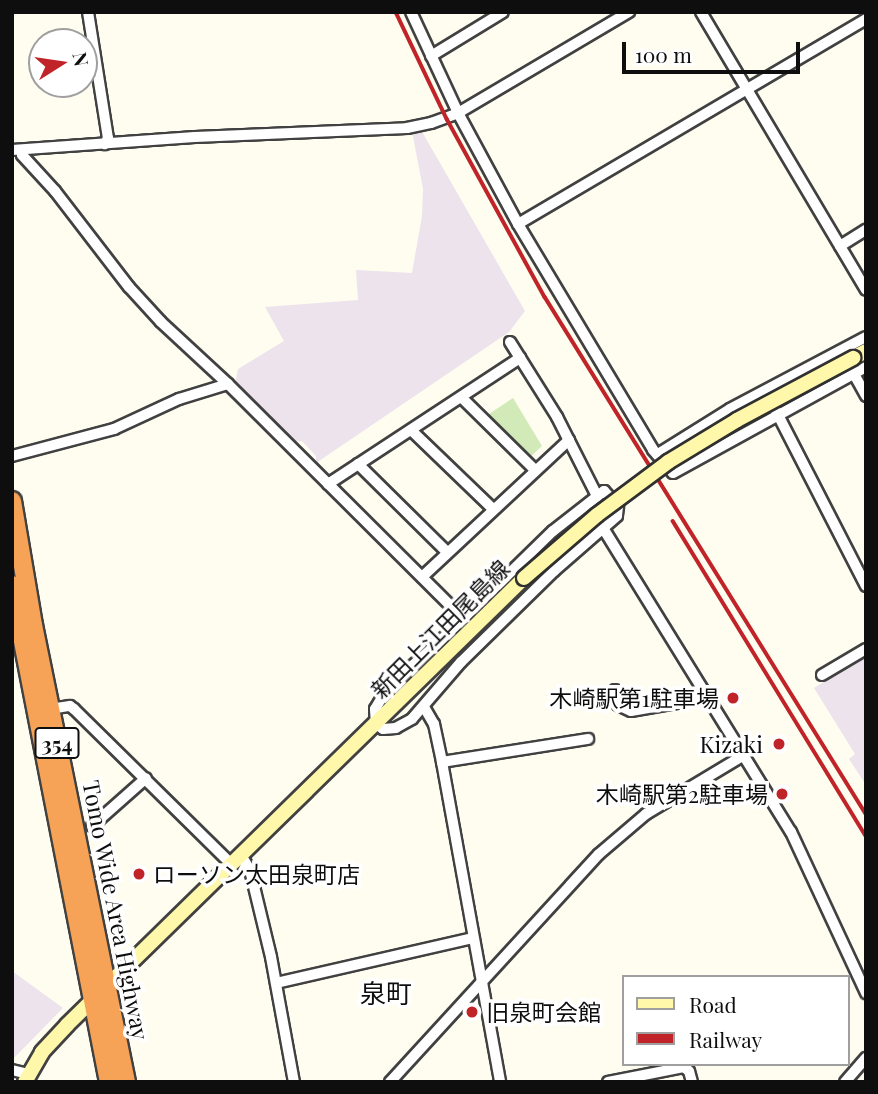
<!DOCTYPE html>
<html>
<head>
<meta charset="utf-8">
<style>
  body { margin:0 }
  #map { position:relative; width:878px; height:1094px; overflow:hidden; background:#fffcf0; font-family:"Playfair Display","Noto Sans JP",serif }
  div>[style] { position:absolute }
  .industrial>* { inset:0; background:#ece3ed }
  .green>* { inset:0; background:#d1eab8 }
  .roads { filter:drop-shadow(2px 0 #414141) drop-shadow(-2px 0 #414141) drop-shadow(0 2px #414141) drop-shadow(0 -2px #414141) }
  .street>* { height:10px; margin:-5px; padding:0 5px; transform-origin:5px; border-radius:5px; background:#fff }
  .secondary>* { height:14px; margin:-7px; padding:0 7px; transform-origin:7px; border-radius:7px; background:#fff8ab }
  .highway>* { height:18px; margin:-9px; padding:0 9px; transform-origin:9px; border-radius:9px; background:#f6a357 }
  .rail>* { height:3.5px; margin:-1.75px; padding:0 1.75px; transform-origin:1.75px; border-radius:1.75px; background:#c02428 }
  .bridges { filter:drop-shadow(2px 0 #303030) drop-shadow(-2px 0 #303030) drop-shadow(0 2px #303030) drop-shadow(0 -2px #303030) }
  .secondary-bridge>* { height:14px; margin:-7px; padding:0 7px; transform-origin:7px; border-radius:7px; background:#fff8ab }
  .dots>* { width:19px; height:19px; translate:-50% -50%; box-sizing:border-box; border:4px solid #fff; border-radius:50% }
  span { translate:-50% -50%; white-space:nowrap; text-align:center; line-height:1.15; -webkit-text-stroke:7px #fff; paint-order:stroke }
  .shield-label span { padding:2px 5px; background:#fff; border:2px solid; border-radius:5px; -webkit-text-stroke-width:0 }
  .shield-label { font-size:21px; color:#0e0e0e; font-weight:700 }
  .street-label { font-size:23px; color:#0e0e0e }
  .poi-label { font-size:23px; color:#0e0e0e }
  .right { translate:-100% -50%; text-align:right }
  .left { translate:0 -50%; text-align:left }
  .quarter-label { font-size:26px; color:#0e0e0e }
  .frame { position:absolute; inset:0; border:14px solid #0e0e0e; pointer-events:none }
  .legend { position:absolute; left:622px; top:975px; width:228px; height:91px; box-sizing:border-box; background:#fff; border:2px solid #9f9f9f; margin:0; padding:9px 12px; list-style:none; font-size:21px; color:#0e0e0e }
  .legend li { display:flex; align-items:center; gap:14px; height:35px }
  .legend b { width:35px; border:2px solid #9f9f9f }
  .north { position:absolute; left:28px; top:28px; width:70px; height:70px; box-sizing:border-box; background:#fff; border:2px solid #9f9f9f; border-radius:50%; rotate:78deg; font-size:19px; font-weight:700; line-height:28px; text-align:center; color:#0e0e0e }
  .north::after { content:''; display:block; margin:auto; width:24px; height:32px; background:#c02428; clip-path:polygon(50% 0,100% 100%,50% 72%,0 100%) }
  .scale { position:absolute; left:622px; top:42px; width:178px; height:32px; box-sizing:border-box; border:4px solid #0e0e0e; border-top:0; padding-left:9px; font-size:21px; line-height:24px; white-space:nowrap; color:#0e0e0e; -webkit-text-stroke:5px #fff; paint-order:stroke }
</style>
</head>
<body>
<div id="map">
  <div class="industrial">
    <div style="clip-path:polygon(421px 130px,525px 311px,509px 332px,316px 463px,316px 456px,302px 441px,292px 442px,235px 384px,238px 369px,284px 341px,265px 307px,358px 300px,356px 270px,412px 273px,422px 216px,423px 189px,412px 131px)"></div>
    <div style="clip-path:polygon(866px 655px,866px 785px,849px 759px,855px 754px,814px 688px)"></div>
    <div style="clip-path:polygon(12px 971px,63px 1008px,12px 1060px)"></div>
  </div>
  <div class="green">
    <div style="clip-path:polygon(513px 398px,542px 446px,529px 458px,486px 416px)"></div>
  </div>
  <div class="roads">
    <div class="street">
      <div style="left:88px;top:12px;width:128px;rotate:81deg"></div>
      <div style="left:108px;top:138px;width:7px;rotate:117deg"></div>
      <div style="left:411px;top:12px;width:111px;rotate:65deg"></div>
      <div style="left:458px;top:113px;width:126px;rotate:61.6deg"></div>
      <div style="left:518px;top:224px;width:263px;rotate:59.1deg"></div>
      <div style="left:653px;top:450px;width:30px;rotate:49deg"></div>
      <div style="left:673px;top:473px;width:220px;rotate:-28.8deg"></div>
      <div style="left:701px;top:12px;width:323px;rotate:59.3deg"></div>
      <div style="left:431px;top:56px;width:84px;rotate:-31.4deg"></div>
      <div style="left:12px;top:150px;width:183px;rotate:-4.1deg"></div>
      <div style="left:195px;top:137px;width:212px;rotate:-2.4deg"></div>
      <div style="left:407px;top:128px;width:25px;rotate:-12deg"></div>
      <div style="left:431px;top:123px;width:29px;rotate:-20deg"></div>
      <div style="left:458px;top:113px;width:199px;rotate:-30.6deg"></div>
      <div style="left:21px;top:150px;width:5px;rotate:79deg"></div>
      <div style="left:22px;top:155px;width:49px;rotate:47.5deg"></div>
      <div style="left:55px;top:191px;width:121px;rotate:52.4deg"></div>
      <div style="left:129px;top:287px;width:47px;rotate:47.6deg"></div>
      <div style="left:161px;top:322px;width:91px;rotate:42.8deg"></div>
      <div style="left:228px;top:384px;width:332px;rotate:44.9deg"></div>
      <div style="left:518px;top:224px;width:404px;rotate:-30.5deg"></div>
      <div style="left:840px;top:246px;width:31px;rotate:-32deg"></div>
      <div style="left:510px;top:342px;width:89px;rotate:57.9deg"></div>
      <div style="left:557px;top:417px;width:89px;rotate:63.1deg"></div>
      <div style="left:854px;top:374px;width:25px;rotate:61deg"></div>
      <div style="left:461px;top:397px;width:104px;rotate:44.6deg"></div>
      <div style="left:775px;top:409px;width:199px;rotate:62.8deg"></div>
      <div style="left:411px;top:430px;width:114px;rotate:43.9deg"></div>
      <div style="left:658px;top:454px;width:85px;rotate:-32deg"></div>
      <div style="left:730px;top:409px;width:154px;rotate:-27.9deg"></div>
      <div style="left:12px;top:456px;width:106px;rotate:-14.8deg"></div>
      <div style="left:114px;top:429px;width:72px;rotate:-24.8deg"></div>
      <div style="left:179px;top:399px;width:51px;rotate:-17deg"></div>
      <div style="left:358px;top:464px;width:125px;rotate:44.7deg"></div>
      <div style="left:328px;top:484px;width:230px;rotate:-33.3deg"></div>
      <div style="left:604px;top:491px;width:21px;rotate:47deg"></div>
      <div style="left:618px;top:506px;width:10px;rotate:96deg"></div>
      <div style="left:617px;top:516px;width:84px;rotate:138.9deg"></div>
      <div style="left:554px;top:571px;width:130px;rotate:135.6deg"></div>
      <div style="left:461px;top:662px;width:75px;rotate:130.7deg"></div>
      <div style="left:412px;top:719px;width:18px;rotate:151deg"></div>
      <div style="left:396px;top:728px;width:13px;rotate:176deg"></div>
      <div style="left:383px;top:729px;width:9px;rotate:-144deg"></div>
      <div style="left:376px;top:724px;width:15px;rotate:-94deg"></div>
      <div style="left:375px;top:709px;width:26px;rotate:-59deg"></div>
      <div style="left:388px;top:687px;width:64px;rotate:-41.2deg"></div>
      <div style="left:436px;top:645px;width:163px;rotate:-44.3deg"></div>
      <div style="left:553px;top:531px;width:65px;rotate:-38.1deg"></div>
      <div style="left:603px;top:528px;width:357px;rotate:58.3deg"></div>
      <div style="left:791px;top:832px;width:178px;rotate:65deg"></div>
      <div style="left:422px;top:577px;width:201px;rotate:-43deg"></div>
      <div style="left:822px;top:675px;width:51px;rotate:-30.6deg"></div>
      <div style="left:615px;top:690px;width:15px;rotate:79deg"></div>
      <div style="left:618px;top:705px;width:14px;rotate:25deg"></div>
      <div style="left:631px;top:711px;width:64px;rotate:-9.9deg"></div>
      <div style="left:694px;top:700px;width:13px;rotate:-32deg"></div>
      <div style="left:424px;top:707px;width:20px;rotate:60deg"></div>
      <div style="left:434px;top:724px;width:39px;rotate:78deg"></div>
      <div style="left:442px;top:762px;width:325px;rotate:79.7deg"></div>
      <div style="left:50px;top:709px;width:20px;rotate:-9deg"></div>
      <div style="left:70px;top:706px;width:5px;rotate:37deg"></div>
      <div style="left:74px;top:709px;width:221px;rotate:44.6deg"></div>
      <div style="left:442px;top:762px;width:148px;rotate:-9deg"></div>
      <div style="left:92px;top:826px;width:72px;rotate:-41.6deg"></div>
      <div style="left:241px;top:855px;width:17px;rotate:59deg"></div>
      <div style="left:250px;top:870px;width:89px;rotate:76.4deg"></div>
      <div style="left:271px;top:957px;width:127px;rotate:79.6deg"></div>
      <div style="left:276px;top:983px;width:202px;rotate:-12.9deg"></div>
      <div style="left:12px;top:1070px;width:16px;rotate:14deg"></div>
      <div style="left:390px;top:1082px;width:309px;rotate:-47.5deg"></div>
      <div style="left:599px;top:854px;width:62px;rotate:-40.4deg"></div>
      <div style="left:646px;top:814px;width:114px;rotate:-31deg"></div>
      <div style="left:608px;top:1082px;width:77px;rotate:-11.2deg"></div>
      <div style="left:684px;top:1067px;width:6px;rotate:39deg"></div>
      <div style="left:689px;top:1071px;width:11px;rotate:75deg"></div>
      <div style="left:845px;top:1082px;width:32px;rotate:-49deg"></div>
    </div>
    <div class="secondary">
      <div style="left:853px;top:358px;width:15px;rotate:-28deg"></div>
      <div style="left:25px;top:1082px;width:34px;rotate:-60deg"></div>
      <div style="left:42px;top:1052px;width:37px;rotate:-47deg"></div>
      <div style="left:67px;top:1025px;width:639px;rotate:-44.37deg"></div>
    </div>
    <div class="highway">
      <div style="left:12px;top:501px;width:126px;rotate:80.4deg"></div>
      <div style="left:33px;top:625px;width:466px;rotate:78.5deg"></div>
      <div style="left:12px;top:585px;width:506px;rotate:78.96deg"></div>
    </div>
  </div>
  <div class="rail">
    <div style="left:396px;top:12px;width:119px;rotate:64.5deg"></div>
    <div style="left:447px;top:119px;width:203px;rotate:61.2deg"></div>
    <div style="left:545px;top:297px;width:609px;rotate:58.16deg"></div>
    <div style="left:673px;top:521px;width:369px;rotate:58.5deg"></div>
  </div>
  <div class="bridges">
    <div class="secondary-bridge">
      <div style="left:524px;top:578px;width:96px;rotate:-40.8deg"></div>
      <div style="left:597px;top:515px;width:89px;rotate:-36.7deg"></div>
      <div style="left:668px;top:462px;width:81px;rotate:-31.3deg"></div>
      <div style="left:737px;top:420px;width:132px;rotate:-28.1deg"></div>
    </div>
  </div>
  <div class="dots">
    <div style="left:733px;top:698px;background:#c02428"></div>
    <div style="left:779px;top:744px;background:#c02428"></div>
    <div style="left:782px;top:794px;background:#c02428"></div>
    <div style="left:139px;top:874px;background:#c02428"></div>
    <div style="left:472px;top:1012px;background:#c02428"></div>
  </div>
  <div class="shield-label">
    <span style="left:57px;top:743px">354</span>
  </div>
  <div class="street-label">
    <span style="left:440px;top:629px;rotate:-45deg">新田上江田尾島線</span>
    <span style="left:116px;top:910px;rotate:79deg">Tomo Wide Area Highway</span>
  </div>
  <div class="poi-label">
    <span class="right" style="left:719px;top:698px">木崎駅第1駐車場</span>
    <span class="right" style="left:763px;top:744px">Kizaki</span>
    <span class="right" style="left:768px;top:794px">木崎駅第2駐車場</span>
    <span class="left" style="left:153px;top:874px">ローソン太田泉町店</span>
    <span class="left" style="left:486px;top:1012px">旧泉町会館</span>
  </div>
  <div class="quarter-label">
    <span style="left:386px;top:993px">泉町</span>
  </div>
  <div class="frame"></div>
  <ul class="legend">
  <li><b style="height:9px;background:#fff8ab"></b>Road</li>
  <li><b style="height:9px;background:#c02428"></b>Railway</li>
  </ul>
  <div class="north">N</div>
  <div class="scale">100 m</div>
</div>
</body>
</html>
